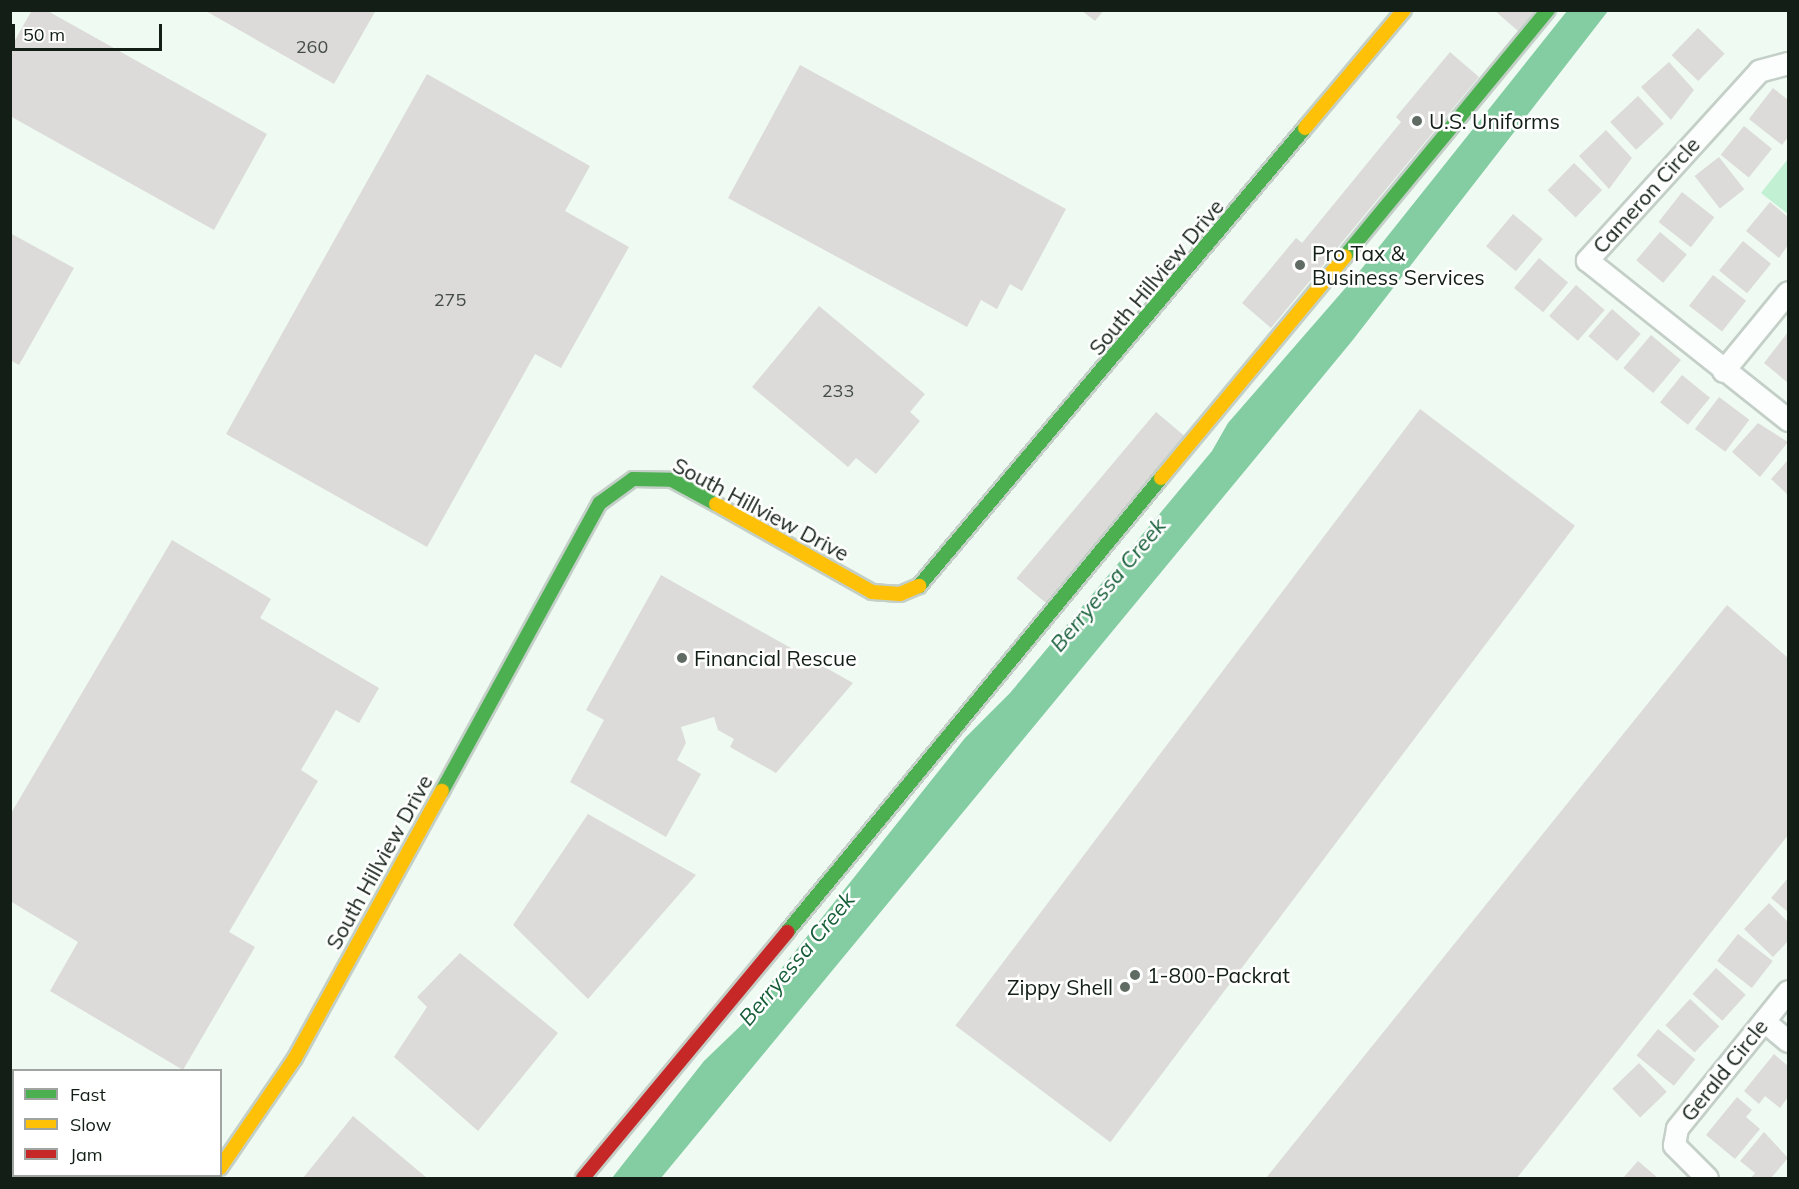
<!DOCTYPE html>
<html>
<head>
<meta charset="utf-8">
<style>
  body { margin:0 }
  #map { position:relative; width:1799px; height:1189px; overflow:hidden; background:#eefaf2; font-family:Mulish,sans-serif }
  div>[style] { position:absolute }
  .green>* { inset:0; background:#c1f0d2 }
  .water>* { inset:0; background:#84cca2 }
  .building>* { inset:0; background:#dddbd9; transform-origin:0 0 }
  .roads { filter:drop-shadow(2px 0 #c3cfc7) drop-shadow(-2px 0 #c3cfc7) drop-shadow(0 2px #c3cfc7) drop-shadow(0 -2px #c3cfc7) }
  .street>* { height:21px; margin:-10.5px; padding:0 10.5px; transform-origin:10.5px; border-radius:10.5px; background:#fcfefd }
  .fast>* { height:14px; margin:-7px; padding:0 7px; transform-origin:7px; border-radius:7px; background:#4caf50 }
  .slow>* { height:14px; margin:-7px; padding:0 7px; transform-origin:7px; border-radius:7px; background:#ffc107 }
  .jam>* { height:14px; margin:-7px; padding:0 7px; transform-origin:7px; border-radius:7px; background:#c62828 }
  .dots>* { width:16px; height:16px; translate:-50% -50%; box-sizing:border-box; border:3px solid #fff; border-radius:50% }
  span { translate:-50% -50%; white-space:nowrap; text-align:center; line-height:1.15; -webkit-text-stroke:5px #fff; paint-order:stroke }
  .number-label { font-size:18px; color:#454d47 }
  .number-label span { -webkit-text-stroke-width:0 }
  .poi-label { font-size:21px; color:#121e16 }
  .left { translate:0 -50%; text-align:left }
  .right { translate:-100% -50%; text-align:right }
  .street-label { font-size:21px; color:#121e16 }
  .water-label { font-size:22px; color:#155e38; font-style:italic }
  .frame { position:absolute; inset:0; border:12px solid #121e16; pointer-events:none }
  .legend { position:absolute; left:12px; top:1069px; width:210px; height:108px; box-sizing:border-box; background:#fff; border:2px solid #a0a5a2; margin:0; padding:8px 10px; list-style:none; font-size:18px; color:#121e16 }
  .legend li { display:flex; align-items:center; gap:12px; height:30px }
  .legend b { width:30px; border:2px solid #a0a5a2 }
  .scale { position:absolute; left:12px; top:24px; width:150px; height:27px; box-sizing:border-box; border:3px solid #121e16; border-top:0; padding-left:8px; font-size:18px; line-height:21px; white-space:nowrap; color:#121e16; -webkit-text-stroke:4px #fff; paint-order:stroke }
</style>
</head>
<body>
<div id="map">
  <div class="green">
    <div style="clip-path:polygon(1788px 159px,1788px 214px,1761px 193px)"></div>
  </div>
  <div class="water">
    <div style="clip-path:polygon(1567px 11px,1608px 11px,1352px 341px,661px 1178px,612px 1178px,704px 1061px,757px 1010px,774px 978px,965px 738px,1010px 693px,1212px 451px,1228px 423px,1355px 277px)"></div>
  </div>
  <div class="building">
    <div style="clip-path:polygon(32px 10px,46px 10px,267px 134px,214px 230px,10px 116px,10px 49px)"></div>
    <div style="clip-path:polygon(204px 10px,376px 10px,334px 84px)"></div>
    <div style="clip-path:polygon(1081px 10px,1104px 10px,1095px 21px)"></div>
    <div style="clip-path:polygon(1494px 10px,1535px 10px,1518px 31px)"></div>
    <div style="left:1698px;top:28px;width:37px;height:38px;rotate:44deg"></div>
    <div style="clip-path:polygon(1450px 52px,1479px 77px,1271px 328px,1242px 303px,1296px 238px,1302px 243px,1401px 122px,1396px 117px)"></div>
    <div style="clip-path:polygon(1669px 62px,1694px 90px,1671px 120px,1641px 87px)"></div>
    <div style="clip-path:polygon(800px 65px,1066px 209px,1022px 291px,1010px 284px,997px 309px,981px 300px,967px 327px,728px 198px)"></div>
    <div style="clip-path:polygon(427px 74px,590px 166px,565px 211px,629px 247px,561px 368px,535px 354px,427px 547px,226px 434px)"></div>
    <div style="clip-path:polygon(1773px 88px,1788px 100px,1788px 137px,1782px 145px,1749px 119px)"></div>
    <div style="left:1638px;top:96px;width:38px;height:38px;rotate:47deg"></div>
    <div style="left:1744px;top:126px;width:36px;height:37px;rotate:39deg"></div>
    <div style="clip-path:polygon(1606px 130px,1632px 158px,1609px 189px,1579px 156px)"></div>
    <div style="left:1719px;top:157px;width:41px;height:31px;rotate:52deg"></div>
    <div style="left:1574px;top:163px;width:39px;height:38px;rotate:44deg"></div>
    <div style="left:1682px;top:192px;width:41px;height:38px;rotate:38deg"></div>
    <div style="clip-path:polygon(1770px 202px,1788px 217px,1788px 245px,1779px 258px,1746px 231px)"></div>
    <div style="left:1513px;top:214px;width:39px;height:42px;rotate:40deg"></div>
    <div style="left:1660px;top:232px;width:35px;height:37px;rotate:40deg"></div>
    <div style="clip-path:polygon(10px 233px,74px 268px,19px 365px,10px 360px)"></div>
    <div style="left:1743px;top:241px;width:36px;height:38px;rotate:39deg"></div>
    <div style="left:1539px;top:258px;width:38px;height:39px;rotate:40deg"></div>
    <div style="left:1713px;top:275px;width:42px;height:39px;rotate:38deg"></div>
    <div style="left:1576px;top:285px;width:38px;height:41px;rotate:41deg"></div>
    <div style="clip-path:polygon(819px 306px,925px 394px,910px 412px,920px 421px,876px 474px,856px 458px,848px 467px,752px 387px)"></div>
    <div style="left:1612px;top:309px;width:38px;height:36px;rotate:41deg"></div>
    <div style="clip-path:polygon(1788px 332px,1788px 383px,1764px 363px)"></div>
    <div style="left:1651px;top:335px;width:39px;height:43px;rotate:40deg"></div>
    <div style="left:1682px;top:375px;width:36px;height:35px;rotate:39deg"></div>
    <div style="left:1719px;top:397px;width:38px;height:40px;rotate:37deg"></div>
    <div style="left:1420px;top:409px;width:194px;height:772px;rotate:37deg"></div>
    <div style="left:1156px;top:412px;width:38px;height:217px;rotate:40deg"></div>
    <div style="clip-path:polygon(1758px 423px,1788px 442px,1760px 477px,1732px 452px)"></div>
    <div style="clip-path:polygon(1788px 460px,1788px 495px,1771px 479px)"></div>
    <div style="clip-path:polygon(172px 540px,271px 599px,260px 618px,379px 688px,359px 723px,336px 710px,301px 770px,318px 781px,229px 932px,255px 947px,183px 1070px,50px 991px,78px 942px,10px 901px,10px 815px)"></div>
    <div style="clip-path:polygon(661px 575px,853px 683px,776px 773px,730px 747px,734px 739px,718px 730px,714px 717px,681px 727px,686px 743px,677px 760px,701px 774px,666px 837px,570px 782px,604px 720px,586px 710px)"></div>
    <div style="clip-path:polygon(1727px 605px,1788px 658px,1788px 835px,1517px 1178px,1266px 1178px)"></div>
    <div style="clip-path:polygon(588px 814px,696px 875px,588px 999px,513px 925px)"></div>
    <div style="clip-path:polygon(1788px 878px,1788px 912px,1771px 898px)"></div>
    <div style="clip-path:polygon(1769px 903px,1788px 922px,1788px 941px,1773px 957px,1744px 929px)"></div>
    <div style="left:1738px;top:934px;width:44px;height:34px;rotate:38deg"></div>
    <div style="clip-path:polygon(460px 953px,558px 1033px,478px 1131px,394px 1057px,427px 1007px,417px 997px)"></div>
    <div style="left:1716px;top:968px;width:40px;height:35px;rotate:42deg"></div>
    <div style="left:1690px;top:999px;width:40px;height:36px;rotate:43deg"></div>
    <div style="left:1658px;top:1029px;width:48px;height:34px;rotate:39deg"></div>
    <div style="clip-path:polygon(1774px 1054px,1788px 1066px,1788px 1097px,1780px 1108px,1765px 1096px,1759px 1104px,1744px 1091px)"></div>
    <div style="left:1639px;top:1063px;width:40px;height:37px;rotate:46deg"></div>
    <div style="clip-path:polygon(1737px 1097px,1752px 1110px,1746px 1117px,1760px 1129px,1735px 1159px,1706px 1135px)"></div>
    <div style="clip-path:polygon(353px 1116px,427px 1178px,303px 1178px)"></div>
    <div style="clip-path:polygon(1764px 1132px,1788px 1158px,1771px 1178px,1751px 1178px,1755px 1173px,1740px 1161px)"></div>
    <div style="clip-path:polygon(1638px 1161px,1658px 1178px,1623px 1178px)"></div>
  </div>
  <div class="roads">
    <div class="street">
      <div style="left:1788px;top:63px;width:30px;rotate:165deg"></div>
      <div style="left:1759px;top:71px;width:256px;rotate:132.3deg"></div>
      <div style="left:1587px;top:260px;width:257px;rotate:38.5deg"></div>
      <div style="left:1723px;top:371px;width:102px;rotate:-50.6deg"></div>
      <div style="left:1764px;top:1021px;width:31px;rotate:40deg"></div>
      <div style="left:1707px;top:1178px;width:47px;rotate:-135deg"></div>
      <div style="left:1674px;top:1145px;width:17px;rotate:-80deg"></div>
      <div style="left:1677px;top:1128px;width:176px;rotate:-51deg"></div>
    </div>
    <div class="fast">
      <div style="left:1345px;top:256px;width:319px;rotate:-50.5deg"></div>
      <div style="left:919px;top:586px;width:599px;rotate:-49.88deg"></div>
      <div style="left:442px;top:791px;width:328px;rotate:-61.3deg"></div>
      <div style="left:600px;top:503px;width:41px;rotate:-36deg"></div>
      <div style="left:633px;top:479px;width:39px;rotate:1deg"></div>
      <div style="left:672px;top:480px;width:50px;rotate:28.6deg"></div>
      <div style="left:787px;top:932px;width:588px;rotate:-50.52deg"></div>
    </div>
    <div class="slow">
      <div style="left:1305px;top:128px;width:154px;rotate:-50deg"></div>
      <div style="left:1161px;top:478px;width:288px;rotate:-50.3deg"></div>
      <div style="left:716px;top:504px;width:179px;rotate:29.4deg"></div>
      <div style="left:872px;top:592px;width:28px;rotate:4deg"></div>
      <div style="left:900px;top:594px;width:21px;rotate:-23deg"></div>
      <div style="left:220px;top:1168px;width:133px;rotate:-55.7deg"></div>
      <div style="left:295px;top:1058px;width:305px;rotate:-61.2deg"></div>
    </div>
    <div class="jam">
      <div style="left:583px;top:1178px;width:320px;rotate:-50.3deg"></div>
    </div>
  </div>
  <div class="dots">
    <div style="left:1417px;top:121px;background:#5f6b63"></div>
    <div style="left:1300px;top:265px;background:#5f6b63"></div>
    <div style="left:682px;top:658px;background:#5f6b63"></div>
    <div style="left:1135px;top:975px;background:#5f6b63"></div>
    <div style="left:1125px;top:987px;background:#5f6b63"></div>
  </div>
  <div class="number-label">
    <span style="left:312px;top:47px">260</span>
    <span style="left:450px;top:300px">275</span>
    <span style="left:838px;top:391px">233</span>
  </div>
  <div class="poi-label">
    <span class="left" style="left:1429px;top:121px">U.S. Uniforms</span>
    <span class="left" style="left:1312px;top:265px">Pro Tax &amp;<br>Business Services</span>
    <span class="left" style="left:694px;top:658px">Financial Rescue</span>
    <span class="left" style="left:1147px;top:975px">1-800-Packrat</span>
    <span class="right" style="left:1113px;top:987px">Zippy Shell</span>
  </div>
  <div class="street-label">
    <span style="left:1646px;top:195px;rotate:-48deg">Cameron Circle</span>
    <span style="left:1156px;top:277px;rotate:-50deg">South Hillview Drive</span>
    <span style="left:761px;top:509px;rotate:28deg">South Hillview Drive</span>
    <span style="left:379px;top:862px;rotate:-61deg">South Hillview Drive</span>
    <span style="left:1724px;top:1070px;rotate:-51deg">Gerald Circle</span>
  </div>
  <div class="water-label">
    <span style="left:1108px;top:585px;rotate:-50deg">Berryessa Creek</span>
    <span style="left:797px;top:959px;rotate:-50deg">Berryessa Creek</span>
  </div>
  <div class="frame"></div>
  <ul class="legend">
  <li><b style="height:8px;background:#4caf50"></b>Fast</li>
  <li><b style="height:8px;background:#ffc107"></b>Slow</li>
  <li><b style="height:8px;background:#c62828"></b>Jam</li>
  </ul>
  <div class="scale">50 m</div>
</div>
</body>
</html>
